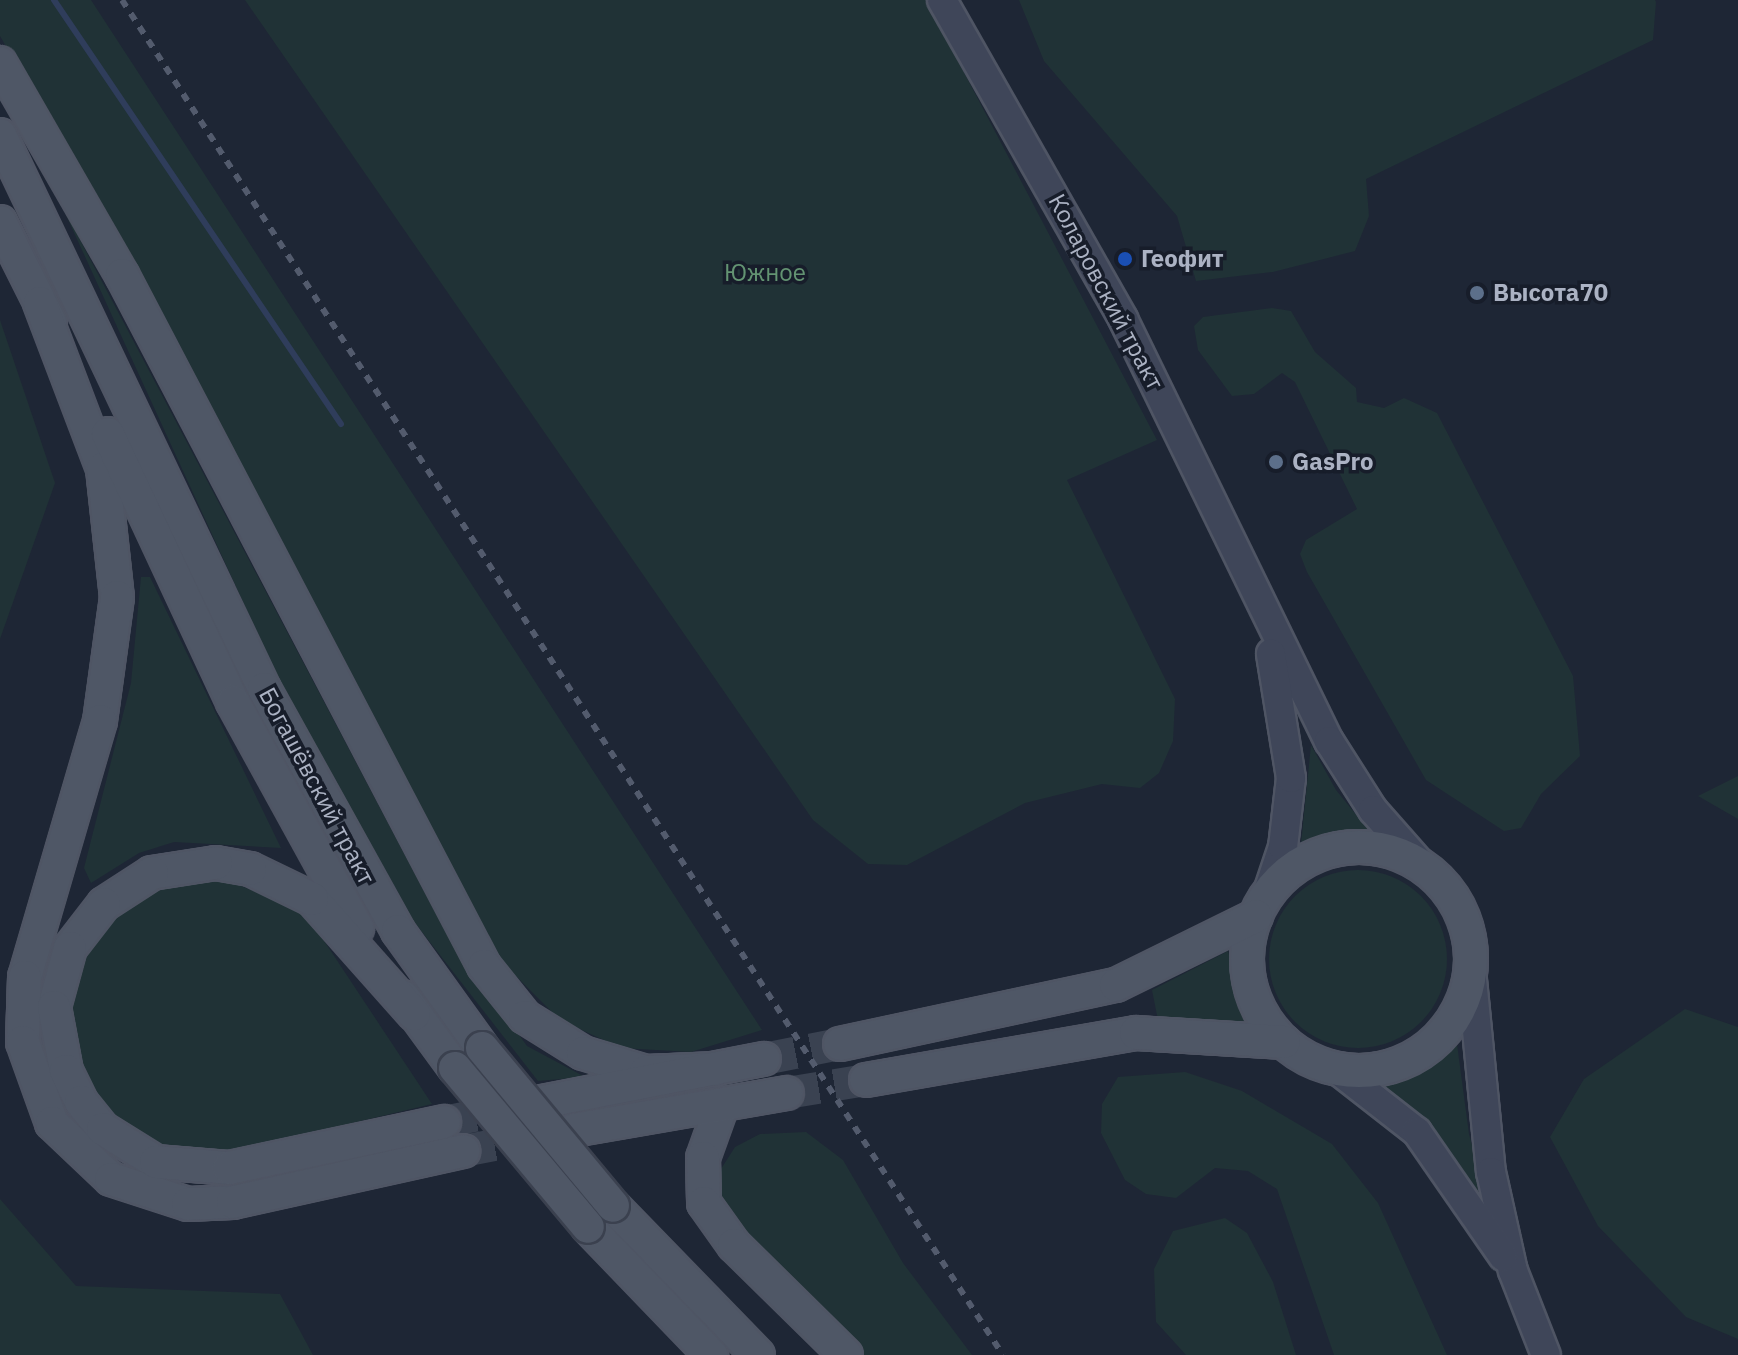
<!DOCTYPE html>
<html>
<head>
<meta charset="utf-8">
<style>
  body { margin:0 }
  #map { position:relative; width:1738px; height:1355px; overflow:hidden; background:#1e2635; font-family:"IBM Plex Sans",sans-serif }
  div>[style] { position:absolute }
  .green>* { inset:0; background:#203236 }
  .round { border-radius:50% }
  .stream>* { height:6px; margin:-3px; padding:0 3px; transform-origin:3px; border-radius:3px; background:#2f3d5b }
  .primary-tunnel>* { height:32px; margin-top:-16px; transform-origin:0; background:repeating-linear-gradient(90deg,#3a4251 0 32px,transparent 0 48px) }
  .roads { filter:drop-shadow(2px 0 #4f5564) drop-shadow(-2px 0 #4f5564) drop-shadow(0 2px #4f5564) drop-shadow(0 -2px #4f5564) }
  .secondary>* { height:28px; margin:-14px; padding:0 14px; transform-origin:14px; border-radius:14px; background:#3f4659 }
  .primary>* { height:32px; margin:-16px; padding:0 16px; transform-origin:16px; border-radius:16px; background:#4f5766 }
  .primary>.ring { margin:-16px; padding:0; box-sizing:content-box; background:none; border:32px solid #4f5766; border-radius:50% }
  .rail>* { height:6px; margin-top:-3px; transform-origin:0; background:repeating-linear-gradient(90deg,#535b6d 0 8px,transparent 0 16px) }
  .bridges { filter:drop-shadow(2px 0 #3b414f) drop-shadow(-2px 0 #3b414f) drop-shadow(0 2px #3b414f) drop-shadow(0 -2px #3b414f) }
  .primary-bridge>* { height:32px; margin:-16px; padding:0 16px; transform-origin:16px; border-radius:16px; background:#4f5766 }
  .dots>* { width:22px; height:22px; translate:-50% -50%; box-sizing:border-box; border:4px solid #171d2a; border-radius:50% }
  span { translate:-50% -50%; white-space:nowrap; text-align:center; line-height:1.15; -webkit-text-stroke:7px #171d2a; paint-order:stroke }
  .poi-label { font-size:24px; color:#abb2c3; font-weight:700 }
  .left { translate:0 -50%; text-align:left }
  .park-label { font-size:24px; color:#639372 }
  .street-label { font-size:24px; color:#abb2c3 }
</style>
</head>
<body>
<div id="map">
  <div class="green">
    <div style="clip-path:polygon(0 0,91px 0,762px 1030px,691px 1052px,621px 1048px,560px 1020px,499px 959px,136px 268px,0 36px)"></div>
    <div style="clip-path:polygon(245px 0,926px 0,1157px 440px,1067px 480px,1175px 699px,1173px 741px,1159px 773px,1140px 788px,1102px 784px,1025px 803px,907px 865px,868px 864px,813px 820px)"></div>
    <div style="clip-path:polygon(1019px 0,1655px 0,1656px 2px,1653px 40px,1366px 179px,1369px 216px,1355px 251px,1273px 272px,1196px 281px,1177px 216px,1044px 61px)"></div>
    <div style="clip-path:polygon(60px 202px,445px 931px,527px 1046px,585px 1077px,538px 1081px,415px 923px,280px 683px)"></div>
    <div style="clip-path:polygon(1272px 308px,1291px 311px,1315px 352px,1356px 388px,1357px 402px,1384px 408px,1404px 398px,1437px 413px,1573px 676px,1580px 756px,1541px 794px,1521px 828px,1504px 831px,1426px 780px,1307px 572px,1300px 554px,1306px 540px,1357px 509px,1295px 382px,1282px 373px,1254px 394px,1232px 396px,1198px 350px,1194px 326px,1203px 317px)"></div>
    <div style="clip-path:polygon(0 320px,55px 483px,0 639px)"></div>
    <div style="clip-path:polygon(141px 577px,150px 577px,281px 848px,174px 842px,139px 853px,91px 883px,84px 868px,131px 683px)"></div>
    <div style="clip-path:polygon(1311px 745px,1336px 790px,1371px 833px,1301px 844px)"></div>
    <div style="clip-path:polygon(1738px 776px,1738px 819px,1698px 796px)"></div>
    <div class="round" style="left:1269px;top:870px;width:178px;height:178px"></div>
    <div style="clip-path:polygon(219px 877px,305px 912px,432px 1104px,227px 1153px,161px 1148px,116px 1122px,78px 1067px,70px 1010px,81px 956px,132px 901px,186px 879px)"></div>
    <div style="clip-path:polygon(1228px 951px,1249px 1026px,1158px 1020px,1152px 990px)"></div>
    <div style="clip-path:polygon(1685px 1009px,1738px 1027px,1738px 1339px,1686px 1317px,1598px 1226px,1550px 1137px,1584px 1079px)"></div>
    <div style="clip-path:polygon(1457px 1044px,1469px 1134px,1497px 1234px,1378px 1087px,1420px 1072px)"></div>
    <div style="clip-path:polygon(1185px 1072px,1242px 1091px,1332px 1144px,1378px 1203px,1447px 1355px,1334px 1355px,1277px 1189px,1248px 1171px,1215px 1168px,1176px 1198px,1146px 1194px,1125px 1180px,1101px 1133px,1102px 1104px,1118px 1077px)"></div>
    <div style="clip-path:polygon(806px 1132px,843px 1160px,903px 1263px,972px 1355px,863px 1355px,723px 1209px,716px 1196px,719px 1172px,735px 1147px,760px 1134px)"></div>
    <div style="clip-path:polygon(0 1199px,76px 1286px,280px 1294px,313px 1355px,0 1355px)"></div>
    <div style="clip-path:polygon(1225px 1218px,1247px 1233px,1273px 1282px,1296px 1355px,1186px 1355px,1156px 1322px,1154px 1269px,1173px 1231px)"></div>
  </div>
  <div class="stream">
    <div style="left:54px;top:0;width:512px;rotate:55.91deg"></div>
  </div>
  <div class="primary-tunnel">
    <div style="left:764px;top:1059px;width:77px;rotate:-11.2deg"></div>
    <div style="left:787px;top:1093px;width:80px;rotate:-9.3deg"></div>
    <div style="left:444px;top:1122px;width:100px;rotate:-11.5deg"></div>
    <div style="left:463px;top:1151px;width:112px;rotate:-10.8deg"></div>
  </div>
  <div class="roads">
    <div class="secondary">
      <div style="left:942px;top:0;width:367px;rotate:60.4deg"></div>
      <div style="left:1123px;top:319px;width:470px;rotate:64deg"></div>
      <div style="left:1329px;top:741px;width:82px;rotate:57.5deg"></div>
      <div style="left:1373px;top:810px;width:79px;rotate:48.6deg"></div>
      <div style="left:1266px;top:898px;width:54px;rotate:-71.6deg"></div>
      <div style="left:1283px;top:847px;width:69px;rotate:-83.4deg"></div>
      <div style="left:1291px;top:778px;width:126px;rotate:-99.2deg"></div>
      <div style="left:1471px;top:969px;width:204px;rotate:84.4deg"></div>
      <div style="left:1491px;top:1172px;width:101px;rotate:77.5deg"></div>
      <div style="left:1513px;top:1271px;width:90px;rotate:68.6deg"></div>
      <div style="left:1335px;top:1068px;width:104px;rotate:38deg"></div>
      <div style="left:1417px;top:1132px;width:151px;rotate:55.3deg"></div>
    </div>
    <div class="primary">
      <div style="left:0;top:63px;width:245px;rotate:60.1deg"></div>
      <div style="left:122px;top:275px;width:780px;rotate:62.35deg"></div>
      <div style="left:484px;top:966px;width:65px;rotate:51.2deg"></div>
      <div style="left:525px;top:1017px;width:68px;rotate:31.8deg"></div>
      <div style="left:583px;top:1053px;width:66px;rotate:16.8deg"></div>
      <div style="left:646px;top:1072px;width:70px;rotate:-2.5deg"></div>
      <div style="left:0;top:135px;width:614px;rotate:64.52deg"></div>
      <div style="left:264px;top:689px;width:277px;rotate:61deg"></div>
      <div style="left:398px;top:931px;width:144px;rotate:54.3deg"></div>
      <div style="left:0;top:222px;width:112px;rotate:63.4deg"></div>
      <div style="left:40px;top:303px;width:178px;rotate:69.2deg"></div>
      <div style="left:103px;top:469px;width:129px;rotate:83.8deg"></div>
      <div style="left:117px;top:597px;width:125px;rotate:97.8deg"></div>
      <div style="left:100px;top:721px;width:267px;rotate:106.3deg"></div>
      <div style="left:25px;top:977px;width:65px;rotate:91.8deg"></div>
      <div style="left:23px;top:1042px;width:86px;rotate:70.3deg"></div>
      <div style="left:52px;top:1123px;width:81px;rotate:43.5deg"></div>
      <div style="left:111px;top:1179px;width:81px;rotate:18deg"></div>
      <div style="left:188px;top:1204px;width:45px;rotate:-2.5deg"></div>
      <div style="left:233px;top:1202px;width:236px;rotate:-12.5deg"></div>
      <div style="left:108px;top:434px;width:296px;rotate:65deg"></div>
      <div style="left:233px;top:702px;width:258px;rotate:61.2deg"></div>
      <div class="ring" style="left:1247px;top:847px;width:192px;height:192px"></div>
      <div style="left:403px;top:997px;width:88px;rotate:53.8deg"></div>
      <div style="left:414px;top:1014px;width:154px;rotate:-131.6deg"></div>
      <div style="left:312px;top:899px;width:69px;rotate:-154.2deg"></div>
      <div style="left:250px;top:869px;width:35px;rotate:-170deg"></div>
      <div style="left:216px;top:863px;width:65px;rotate:171.1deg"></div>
      <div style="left:152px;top:873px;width:57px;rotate:147.1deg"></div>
      <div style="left:104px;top:904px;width:56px;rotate:127.7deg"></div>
      <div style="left:70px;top:948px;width:61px;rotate:105.2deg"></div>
      <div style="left:54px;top:1007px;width:65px;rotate:79.4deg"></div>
      <div style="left:66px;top:1071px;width:34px;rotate:64deg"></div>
      <div style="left:81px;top:1102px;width:35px;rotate:51deg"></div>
      <div style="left:103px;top:1129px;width:62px;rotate:31.9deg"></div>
      <div style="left:156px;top:1162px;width:73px;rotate:4.7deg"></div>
      <div style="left:229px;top:1168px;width:220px;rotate:-12.1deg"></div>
      <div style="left:840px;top:1044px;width:282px;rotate:-12.1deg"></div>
      <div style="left:1116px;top:985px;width:156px;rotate:-26.2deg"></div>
      <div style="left:866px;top:1080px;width:274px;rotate:-9.9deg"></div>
      <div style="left:1136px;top:1033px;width:148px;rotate:3.5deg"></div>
      <div style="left:542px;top:1102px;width:226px;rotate:-11deg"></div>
      <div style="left:722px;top:1105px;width:56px;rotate:109.7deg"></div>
      <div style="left:703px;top:1158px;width:45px;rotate:88.7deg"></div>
      <div style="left:704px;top:1203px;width:52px;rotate:54.5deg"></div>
      <div style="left:734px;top:1245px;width:157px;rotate:44.5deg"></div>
      <div style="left:573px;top:1130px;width:217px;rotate:-9.8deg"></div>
      <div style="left:613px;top:1206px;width:208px;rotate:45.8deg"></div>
      <div style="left:588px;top:1227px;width:178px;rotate:46.1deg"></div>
    </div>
  </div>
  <div class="rail">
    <div style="left:122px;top:0;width:1616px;rotate:56.97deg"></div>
  </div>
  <div class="bridges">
    <div class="primary-bridge">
      <div style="left:482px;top:1048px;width:205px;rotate:50.3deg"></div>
      <div style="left:455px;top:1068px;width:207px;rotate:50.1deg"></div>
    </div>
  </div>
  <div class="dots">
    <div style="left:1125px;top:259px;background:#1a4fb4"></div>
    <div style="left:1477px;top:293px;background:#5c6f8a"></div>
    <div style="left:1276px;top:462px;background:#5c6f8a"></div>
  </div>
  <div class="poi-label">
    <span class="left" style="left:1141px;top:259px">Геофит</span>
    <span class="left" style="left:1493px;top:293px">Высота70</span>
    <span class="left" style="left:1292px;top:462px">GasPro</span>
  </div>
  <div class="park-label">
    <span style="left:765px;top:273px">Южное</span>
  </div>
  <div class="street-label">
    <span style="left:1106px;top:292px;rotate:62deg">Коларовский тракт</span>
    <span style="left:317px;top:786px;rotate:62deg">Богашёвский тракт</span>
  </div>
</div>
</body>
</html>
